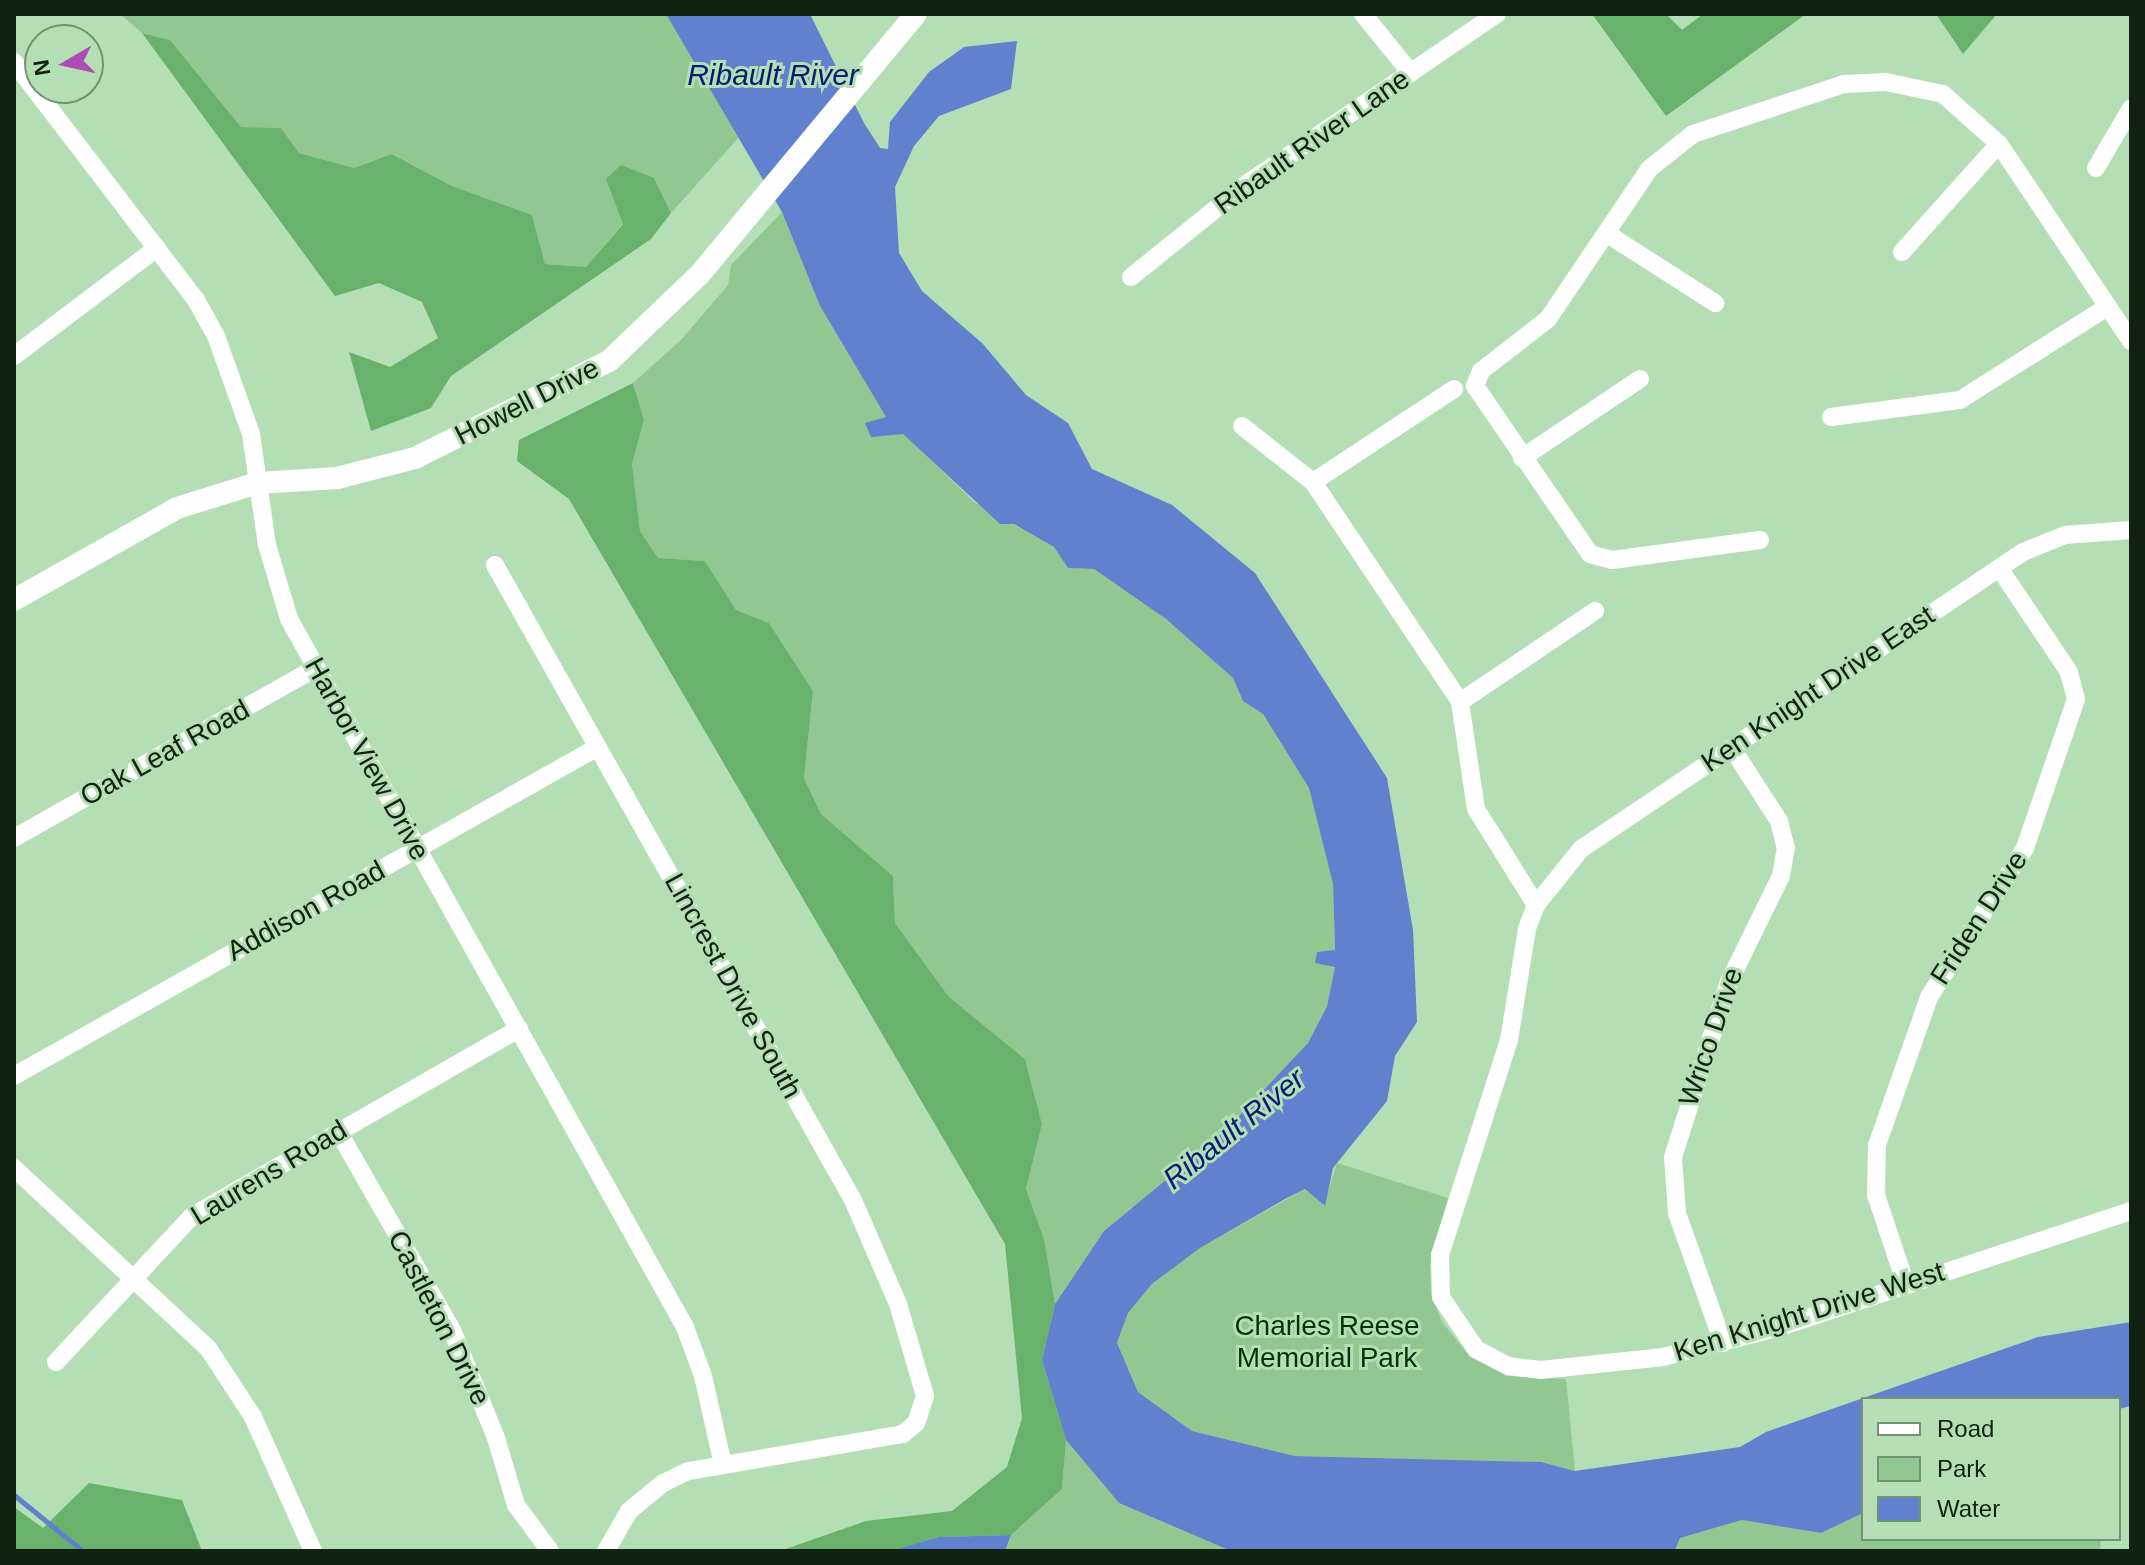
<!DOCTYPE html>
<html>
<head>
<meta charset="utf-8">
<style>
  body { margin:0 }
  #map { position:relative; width:2145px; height:1565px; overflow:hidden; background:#b4deb4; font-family:Helvetica,sans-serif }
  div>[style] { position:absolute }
  .green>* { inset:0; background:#91c892 }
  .forest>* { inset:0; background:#69b26c }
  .water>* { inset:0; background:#5f81ce }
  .stream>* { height:5px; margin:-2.5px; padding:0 2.5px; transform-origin:2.5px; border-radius:2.5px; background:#5f81ce }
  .minor>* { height:18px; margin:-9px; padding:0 9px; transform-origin:9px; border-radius:9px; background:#fff }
  .tertiary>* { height:22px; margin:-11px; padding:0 11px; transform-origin:11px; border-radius:11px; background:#fff }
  span { translate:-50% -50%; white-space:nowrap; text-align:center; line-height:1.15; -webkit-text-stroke:6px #b4deb4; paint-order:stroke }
  .street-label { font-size:28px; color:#122212 }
  .park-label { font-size:28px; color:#003607 }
  .water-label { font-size:30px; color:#061d77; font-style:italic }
  .frame { position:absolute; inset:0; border:16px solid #122212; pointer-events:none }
  .legend { position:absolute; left:1861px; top:1397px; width:260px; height:144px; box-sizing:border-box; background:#b4deb4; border:2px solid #739373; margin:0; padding:10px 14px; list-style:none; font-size:24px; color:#122212 }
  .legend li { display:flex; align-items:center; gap:16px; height:40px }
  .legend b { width:40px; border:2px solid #739373 }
  .north { position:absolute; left:24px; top:24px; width:80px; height:80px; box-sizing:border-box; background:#b4deb4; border:2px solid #739373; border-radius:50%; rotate:261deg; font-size:22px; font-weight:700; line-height:32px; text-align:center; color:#122212 }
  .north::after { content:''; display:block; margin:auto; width:28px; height:36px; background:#ad4cb3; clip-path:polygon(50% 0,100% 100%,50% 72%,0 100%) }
</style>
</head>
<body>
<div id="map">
  <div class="green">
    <div style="clip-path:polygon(120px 14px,666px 14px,740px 136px,671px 213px,654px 178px,607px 179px,623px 223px,586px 267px,545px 264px,532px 215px,452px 186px,393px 154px,354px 168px,299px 153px,281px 128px,241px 127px,170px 40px,142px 33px)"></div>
    <div style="clip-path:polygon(782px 212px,820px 306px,886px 417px,974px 502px,1054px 547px,1068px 568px,1094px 569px,1166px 619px,1233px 678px,1243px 701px,1263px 714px,1309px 788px,1333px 884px,1335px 951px,1315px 962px,1335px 967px,1327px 1005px,1308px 1043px,1224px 1132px,1104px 1231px,1055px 1304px,1044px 1239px,1026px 1189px,1042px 1124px,1025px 1059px,949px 997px,895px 923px,893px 876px,821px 814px,804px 778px,813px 691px,769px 623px,736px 610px,705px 561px,658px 558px,640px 531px,632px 464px,644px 420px,633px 383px,681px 340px,728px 285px,731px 265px)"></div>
    <div style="clip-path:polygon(1337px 1163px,1448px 1198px,1430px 1264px,1431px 1295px,1442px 1322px,1470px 1357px,1507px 1376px,1566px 1379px,1575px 1471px,1541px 1462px,1295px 1456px,1192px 1431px,1138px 1392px,1117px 1343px,1128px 1313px,1152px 1284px,1200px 1248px,1305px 1189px,1324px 1205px)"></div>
    <div style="clip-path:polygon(1066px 1440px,1119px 1503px,1231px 1551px,1005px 1551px,1011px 1535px,1062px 1489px)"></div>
    <div style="clip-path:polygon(1863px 1513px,1863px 1539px,2101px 1539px,2100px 1551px,1640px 1551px,1675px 1550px,1680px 1538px,1742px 1520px,1821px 1533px)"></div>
  </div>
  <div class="forest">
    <div style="clip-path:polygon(1592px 14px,1666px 14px,1682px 30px,1703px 14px,1806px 14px,1666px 116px)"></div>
    <div style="clip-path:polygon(1936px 14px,1997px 14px,1963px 54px)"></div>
    <div style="clip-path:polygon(142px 33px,170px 40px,241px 127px,281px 128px,299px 153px,354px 168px,392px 154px,452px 186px,532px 215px,545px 264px,586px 267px,623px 224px,606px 179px,621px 165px,654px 178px,671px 213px,651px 239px,451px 376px,431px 408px,371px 431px,349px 352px,390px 367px,438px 338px,422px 302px,379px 283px,335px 296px)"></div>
    <div style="clip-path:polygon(633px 383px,644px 420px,632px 464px,640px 531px,658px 558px,705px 561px,736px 610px,769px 623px,813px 691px,804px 778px,821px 814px,893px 876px,895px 923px,949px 997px,1025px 1059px,1042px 1124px,1026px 1189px,1044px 1239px,1055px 1304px,1042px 1360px,1066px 1440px,1062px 1489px,1011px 1535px,939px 1537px,889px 1551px,780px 1551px,866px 1521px,952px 1511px,1007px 1467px,1022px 1418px,1005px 1244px,569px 499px,517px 461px,519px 440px)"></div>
    <div style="clip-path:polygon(89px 1483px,182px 1500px,202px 1551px,14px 1551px,14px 1507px,43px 1528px)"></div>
  </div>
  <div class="water">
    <div style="clip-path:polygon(666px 14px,810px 14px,864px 123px,880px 148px,888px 149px,890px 122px,929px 72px,964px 47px,1017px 41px,1011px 89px,939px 116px,914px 146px,895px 187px,899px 253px,922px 291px,983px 344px,1026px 395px,1068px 423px,1092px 469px,1172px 505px,1255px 573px,1387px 778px,1413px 930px,1417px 1022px,1395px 1056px,1387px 1101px,1333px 1168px,1325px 1206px,1305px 1189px,1285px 1199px,1200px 1248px,1152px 1284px,1128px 1313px,1117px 1343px,1138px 1392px,1192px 1431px,1295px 1456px,1541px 1462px,1575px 1471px,1740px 1447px,1766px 1432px,2038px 1337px,2131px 1322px,2131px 1406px,2119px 1409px,2119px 1399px,1863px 1399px,1863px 1513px,1821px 1533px,1742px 1520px,1680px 1538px,1675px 1550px,1231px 1551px,1119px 1503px,1066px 1440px,1042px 1360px,1055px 1304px,1104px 1231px,1224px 1132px,1308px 1043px,1327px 1006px,1335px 967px,1315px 963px,1317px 952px,1335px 950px,1333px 884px,1309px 788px,1263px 714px,1243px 701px,1233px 678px,1166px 619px,1094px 569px,1068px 568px,1054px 547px,1014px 524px,1000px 524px,903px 434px,871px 437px,865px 423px,886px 417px,820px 306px,782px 212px)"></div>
    <div style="clip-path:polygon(1011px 1535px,1005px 1551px,889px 1551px,939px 1537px)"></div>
  </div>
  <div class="stream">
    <div style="left:14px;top:1495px;width:89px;rotate:39.1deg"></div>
  </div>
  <div class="minor">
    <div style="left:1363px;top:14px;width:76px;rotate:50.9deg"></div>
    <div style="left:14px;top:62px;width:300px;rotate:52.6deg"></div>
    <div style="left:196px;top:300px;width:41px;rotate:60.9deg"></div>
    <div style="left:216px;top:336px;width:104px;rotate:70.3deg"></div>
    <div style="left:251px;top:434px;width:112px;rotate:81.8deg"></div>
    <div style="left:267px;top:545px;width:77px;rotate:73.4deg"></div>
    <div style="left:289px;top:619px;width:811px;rotate:60.78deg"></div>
    <div style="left:685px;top:1327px;width:52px;rotate:69.8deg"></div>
    <div style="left:703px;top:1376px;width:91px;rotate:77.3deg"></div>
    <div style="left:2096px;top:168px;width:69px;rotate:-59.7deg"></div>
    <div style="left:1606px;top:233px;width:130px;rotate:32.7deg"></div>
    <div style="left:1902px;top:252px;width:145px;rotate:-48.1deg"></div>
    <div style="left:1131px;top:277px;width:150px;rotate:-38.8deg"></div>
    <div style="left:1248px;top:183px;width:301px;rotate:-34.2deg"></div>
    <div style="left:14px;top:356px;width:179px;rotate:-37.1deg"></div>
    <div style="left:1831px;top:417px;width:130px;rotate:-7.5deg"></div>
    <div style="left:1960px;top:400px;width:174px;rotate:-32.3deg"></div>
    <div style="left:1242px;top:426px;width:90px;rotate:38.3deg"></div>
    <div style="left:1313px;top:482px;width:265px;rotate:56.2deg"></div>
    <div style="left:1460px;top:702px;width:108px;rotate:81.5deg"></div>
    <div style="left:1476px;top:809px;width:113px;rotate:58deg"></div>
    <div style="left:1536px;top:905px;width:26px;rotate:111deg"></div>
    <div style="left:1527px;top:929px;width:112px;rotate:99.2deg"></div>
    <div style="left:1509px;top:1040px;width:226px;rotate:107.8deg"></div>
    <div style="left:1440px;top:1255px;width:42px;rotate:88.6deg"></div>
    <div style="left:1441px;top:1297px;width:63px;rotate:56.1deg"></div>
    <div style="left:1476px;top:1349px;width:36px;rotate:28deg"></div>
    <div style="left:1508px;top:1366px;width:33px;rotate:7deg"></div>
    <div style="left:1541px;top:1370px;width:123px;rotate:-6.1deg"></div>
    <div style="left:1663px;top:1357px;width:118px;rotate:-14.3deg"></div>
    <div style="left:1777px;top:1328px;width:373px;rotate:-18.3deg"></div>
    <div style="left:1522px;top:458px;width:142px;rotate:-33.8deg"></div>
    <div style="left:1313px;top:482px;width:169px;rotate:-33.4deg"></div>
    <div style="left:1760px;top:540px;width:149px;rotate:172.3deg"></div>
    <div style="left:1612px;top:560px;width:23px;rotate:-165deg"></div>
    <div style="left:1590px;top:554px;width:204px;rotate:-124.4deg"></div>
    <div style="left:1475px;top:386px;width:16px;rotate:-68deg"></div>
    <div style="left:1481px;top:371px;width:85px;rotate:-37.8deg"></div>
    <div style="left:1548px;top:319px;width:181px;rotate:-56deg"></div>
    <div style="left:1649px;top:169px;width:56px;rotate:-38.5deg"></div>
    <div style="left:1693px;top:134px;width:159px;rotate:-18.3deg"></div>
    <div style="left:1844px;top:84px;width:42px;rotate:-2.7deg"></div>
    <div style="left:1886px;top:82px;width:58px;rotate:11.9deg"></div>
    <div style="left:1943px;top:94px;width:75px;rotate:41.8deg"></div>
    <div style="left:1999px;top:144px;width:237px;rotate:56.2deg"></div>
    <div style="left:495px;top:565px;width:729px;rotate:60.59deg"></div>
    <div style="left:853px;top:1200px;width:113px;rotate:66.6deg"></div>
    <div style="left:898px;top:1304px;width:96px;rotate:73.6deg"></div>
    <div style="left:925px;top:1396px;width:28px;rotate:108deg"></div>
    <div style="left:916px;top:1423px;width:17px;rotate:140deg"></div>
    <div style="left:903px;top:1434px;width:218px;rotate:170.2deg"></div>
    <div style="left:688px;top:1471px;width:28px;rotate:154deg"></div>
    <div style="left:663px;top:1483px;width:44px;rotate:140.5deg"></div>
    <div style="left:629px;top:1511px;width:46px;rotate:119.9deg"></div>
    <div style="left:1460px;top:702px;width:163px;rotate:-34deg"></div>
    <div style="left:14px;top:838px;width:347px;rotate:-29.4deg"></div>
    <div style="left:1536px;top:905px;width:72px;rotate:-51.2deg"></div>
    <div style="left:1581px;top:849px;width:533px;rotate:-33.9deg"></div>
    <div style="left:2023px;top:552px;width:45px;rotate:-22deg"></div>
    <div style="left:2065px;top:535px;width:66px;rotate:-4.3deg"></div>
    <div style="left:14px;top:1076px;width:670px;rotate:-29.4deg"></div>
    <div style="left:338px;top:1131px;width:229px;rotate:60.2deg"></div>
    <div style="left:452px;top:1330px;width:117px;rotate:67.8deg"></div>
    <div style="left:496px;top:1438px;width:70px;rotate:73.4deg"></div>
    <div style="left:516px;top:1505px;width:57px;rotate:53.5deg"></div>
    <div style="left:14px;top:1168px;width:265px;rotate:42.9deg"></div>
    <div style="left:208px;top:1348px;width:82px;rotate:56.9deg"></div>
    <div style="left:253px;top:1417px;width:147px;rotate:65.9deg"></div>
    <div style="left:1906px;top:1285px;width:95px;rotate:-108.4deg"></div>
    <div style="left:1876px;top:1195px;width:50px;rotate:-88.9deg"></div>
    <div style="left:1877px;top:1145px;width:157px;rotate:-70.6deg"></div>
    <div style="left:1929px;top:997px;width:177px;rotate:-57.2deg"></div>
    <div style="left:2025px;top:848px;width:157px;rotate:-71.1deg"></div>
    <div style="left:2076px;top:699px;width:28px;rotate:-105deg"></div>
    <div style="left:2069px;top:672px;width:125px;rotate:-123.9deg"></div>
    <div style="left:1723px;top:1343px;width:138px;rotate:-109.5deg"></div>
    <div style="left:1677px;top:1213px;width:56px;rotate:-94.1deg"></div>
    <div style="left:1673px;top:1157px;width:184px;rotate:-72.3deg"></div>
    <div style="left:1729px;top:982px;width:118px;rotate:-63.9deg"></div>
    <div style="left:1781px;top:876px;width:27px;rotate:-80deg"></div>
    <div style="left:1786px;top:849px;width:29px;rotate:-104deg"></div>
    <div style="left:1779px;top:821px;width:87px;rotate:-122.8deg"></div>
    <div style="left:56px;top:1362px;width:200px;rotate:-47deg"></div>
    <div style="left:192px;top:1216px;width:377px;rotate:-29.8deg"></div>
  </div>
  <div class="tertiary">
    <div style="left:14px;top:600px;width:187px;rotate:-29.4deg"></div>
    <div style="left:177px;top:508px;width:85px;rotate:-17.2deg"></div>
    <div style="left:258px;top:483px;width:79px;rotate:-3.6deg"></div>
    <div style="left:337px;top:478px;width:81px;rotate:-14.4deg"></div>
    <div style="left:415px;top:458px;width:217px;rotate:-26.6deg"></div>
    <div style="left:609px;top:361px;width:126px;rotate:-43.7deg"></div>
    <div style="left:700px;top:274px;width:338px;rotate:-50.3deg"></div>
  </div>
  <div class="street-label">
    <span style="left:1312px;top:142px;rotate:-35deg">Ribault River Lane</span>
    <span style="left:527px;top:402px;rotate:-27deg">Howell Drive</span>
    <span style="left:1818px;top:689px;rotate:-34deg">Ken Knight Drive East</span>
    <span style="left:165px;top:753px;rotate:-29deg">Oak Leaf Road</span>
    <span style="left:367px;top:759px;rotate:61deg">Harbor View Drive</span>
    <span style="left:306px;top:911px;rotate:-29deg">Addison Road</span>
    <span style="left:1979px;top:918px;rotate:-57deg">Friden Drive</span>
    <span style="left:733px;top:986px;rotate:61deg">Lincrest Drive South</span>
    <span style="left:1711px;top:1037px;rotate:-71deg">Wrico Drive</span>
    <span style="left:269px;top:1173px;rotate:-31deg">Laurens Road</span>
    <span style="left:1809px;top:1312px;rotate:-17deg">Ken Knight Drive West</span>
    <span style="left:439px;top:1318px;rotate:63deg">Castleton Drive</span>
  </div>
  <div class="park-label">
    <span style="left:1327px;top:1342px">Charles Reese<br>Memorial Park</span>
  </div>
  <div class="water-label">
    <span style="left:773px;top:75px">Ribault River</span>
    <span style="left:1234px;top:1129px;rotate:-39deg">Ribault River</span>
  </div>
  <div class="frame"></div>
  <ul class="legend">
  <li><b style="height:10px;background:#fff"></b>Road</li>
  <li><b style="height:22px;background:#91c892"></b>Park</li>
  <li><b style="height:22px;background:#5f81ce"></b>Water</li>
  </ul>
  <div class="north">N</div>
</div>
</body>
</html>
